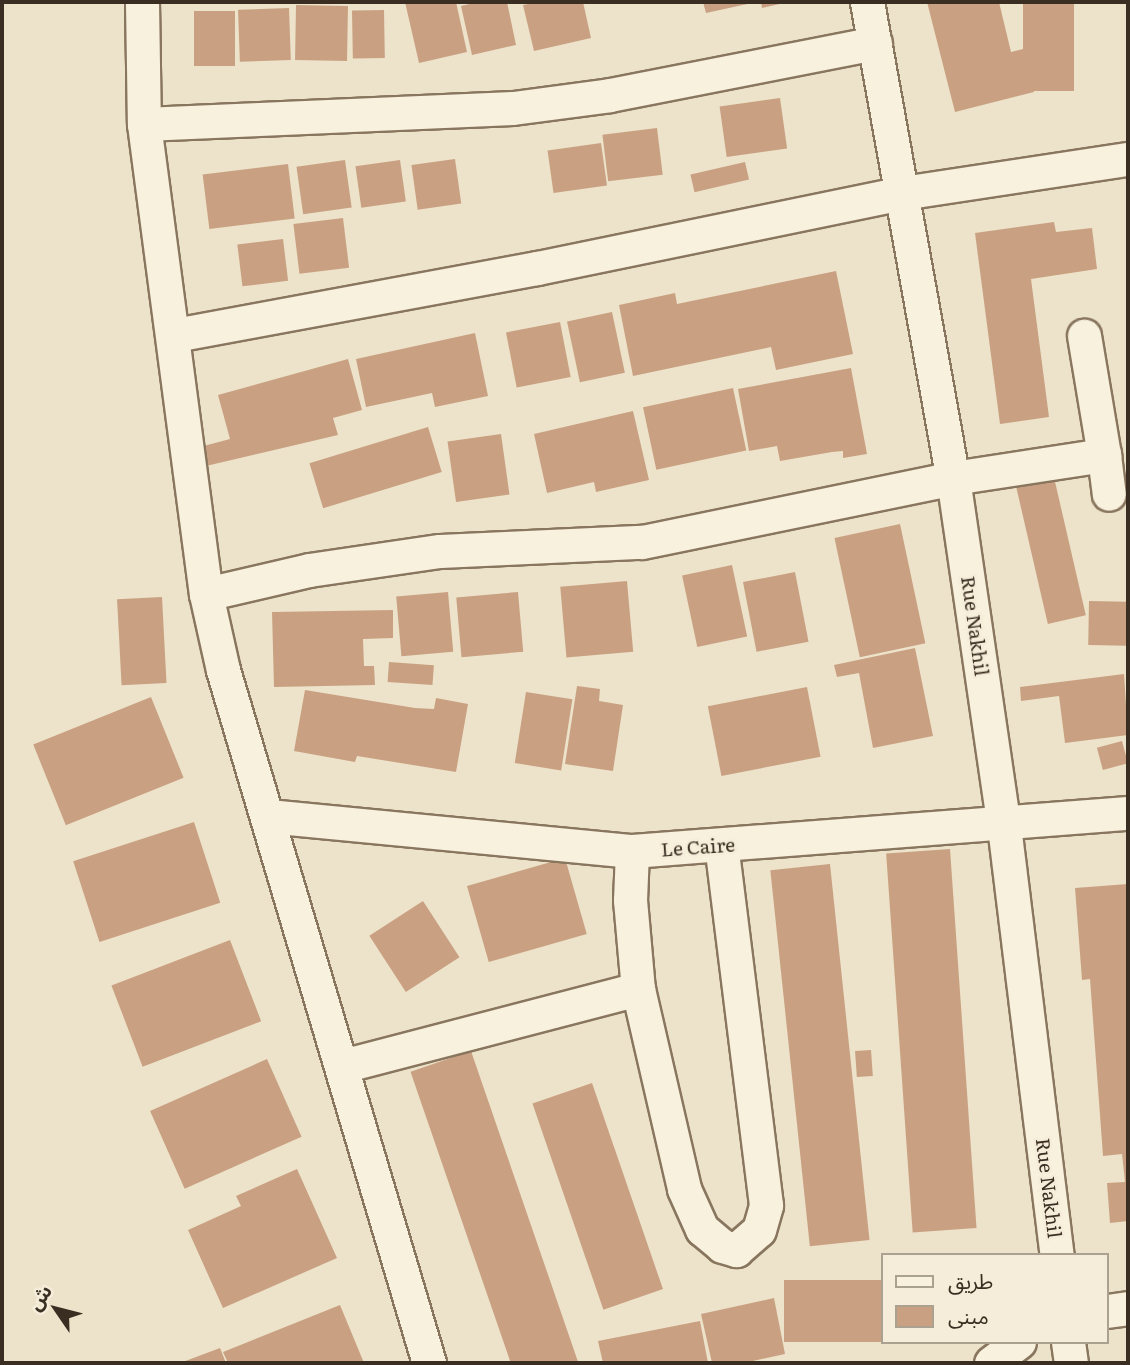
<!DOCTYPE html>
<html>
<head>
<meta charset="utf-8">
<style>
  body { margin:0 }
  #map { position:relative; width:1130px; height:1365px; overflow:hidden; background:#ede3ca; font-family:Literata,"Noto Sans Arabic",serif }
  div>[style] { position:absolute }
  .building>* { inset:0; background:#c9a182; transform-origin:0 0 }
  .roads { filter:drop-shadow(2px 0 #89765f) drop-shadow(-2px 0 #89765f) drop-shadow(0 2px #89765f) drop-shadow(0 -2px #89765f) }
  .minor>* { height:33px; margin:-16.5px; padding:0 16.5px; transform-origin:16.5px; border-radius:16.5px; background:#f8f1dd }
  span { translate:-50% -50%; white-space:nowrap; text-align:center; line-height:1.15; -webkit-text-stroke:5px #f5edd9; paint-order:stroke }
  .street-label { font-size:19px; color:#3a2e22 }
  .frame { position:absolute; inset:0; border:4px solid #3a2e22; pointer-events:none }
  .legend { position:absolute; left:881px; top:1253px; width:228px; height:91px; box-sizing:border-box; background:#f5edd9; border:2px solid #aaa190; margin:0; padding:9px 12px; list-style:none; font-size:21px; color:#3a2e22 }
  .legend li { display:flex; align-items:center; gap:14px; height:35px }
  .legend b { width:35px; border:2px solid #aaa190 }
  .north { position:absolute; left:21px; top:1274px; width:70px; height:70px; -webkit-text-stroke:5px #f5edd9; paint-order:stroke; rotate:305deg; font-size:19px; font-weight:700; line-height:28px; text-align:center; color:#3a2e22 }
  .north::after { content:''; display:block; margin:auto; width:24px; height:32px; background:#3a2e22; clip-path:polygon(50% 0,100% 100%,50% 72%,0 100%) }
</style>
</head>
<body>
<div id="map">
  <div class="building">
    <div style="clip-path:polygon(405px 2px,456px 2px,467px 52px,419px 63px)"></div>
    <div style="clip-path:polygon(478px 2px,507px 2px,516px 45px,472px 55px,461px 6px)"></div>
    <div style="clip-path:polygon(538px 2px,583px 2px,591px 38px,534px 51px,523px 5px)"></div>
    <div style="clip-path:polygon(703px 2px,752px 2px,752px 3px,706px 13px)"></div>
    <div style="clip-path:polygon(761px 2px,784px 2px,784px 3px,762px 8px)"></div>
    <div style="clip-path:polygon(927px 2px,999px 2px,1011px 52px,1023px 49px,1034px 92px,955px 112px)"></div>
    <div style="left:1023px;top:2px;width:51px;height:89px"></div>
    <div style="left:296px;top:5px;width:52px;height:55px;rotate:1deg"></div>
    <div style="left:289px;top:8px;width:52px;height:51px;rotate:88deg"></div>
    <div style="left:384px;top:10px;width:48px;height:32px;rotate:89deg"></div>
    <div style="left:194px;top:11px;width:41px;height:55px"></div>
    <div style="left:780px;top:98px;width:51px;height:61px;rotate:82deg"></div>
    <div style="left:657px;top:128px;width:47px;height:55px;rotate:83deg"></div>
    <div style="left:601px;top:143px;width:43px;height:54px;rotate:82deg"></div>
    <div style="left:455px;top:159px;width:45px;height:44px;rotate:82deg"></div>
    <div style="left:345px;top:160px;width:48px;height:49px;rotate:82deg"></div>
    <div style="left:400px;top:160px;width:42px;height:45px;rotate:82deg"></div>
    <div style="left:745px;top:162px;width:18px;height:56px;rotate:77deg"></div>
    <div style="left:288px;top:164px;width:55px;height:86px;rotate:83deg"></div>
    <div style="left:343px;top:218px;width:50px;height:50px;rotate:83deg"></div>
    <div style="clip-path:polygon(1054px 222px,1056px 232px,1092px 228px,1097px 269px,1031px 279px,1049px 417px,1000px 424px,975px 233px)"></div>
    <div style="left:283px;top:239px;width:42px;height:46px;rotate:83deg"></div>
    <div style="clip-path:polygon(836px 271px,853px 354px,776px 370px,771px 347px,633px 376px,619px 305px,675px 293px,677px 304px)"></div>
    <div style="left:612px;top:312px;width:62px;height:46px;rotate:78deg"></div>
    <div style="left:560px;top:322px;width:56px;height:55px;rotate:79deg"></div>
    <div style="clip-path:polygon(475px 333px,488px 396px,435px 407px,432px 393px,366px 407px,356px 359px)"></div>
    <div style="clip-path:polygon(348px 359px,362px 410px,333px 418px,338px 435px,206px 466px,200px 447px,230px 439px,218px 395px)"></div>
    <div style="clip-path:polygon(851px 368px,867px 454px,843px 458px,843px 451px,832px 452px,780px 461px,777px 446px,749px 451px,738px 389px)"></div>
    <div style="left:733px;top:388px;width:64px;height:92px;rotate:78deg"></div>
    <div style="clip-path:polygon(633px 411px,649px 480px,596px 492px,594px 482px,547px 493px,534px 434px)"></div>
    <div style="left:428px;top:427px;width:47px;height:124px;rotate:73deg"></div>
    <div style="left:501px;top:434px;width:61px;height:54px;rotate:82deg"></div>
    <div style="left:1053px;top:473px;width:146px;height:39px;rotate:77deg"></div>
    <div style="left:900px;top:524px;width:122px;height:67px;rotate:78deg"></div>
    <div style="left:732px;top:565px;width:73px;height:51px;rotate:78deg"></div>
    <div style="left:795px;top:572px;width:71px;height:53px;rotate:79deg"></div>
    <div style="left:627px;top:581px;width:71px;height:67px;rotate:85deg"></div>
    <div style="left:448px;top:592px;width:60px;height:52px;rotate:85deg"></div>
    <div style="left:518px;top:592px;width:60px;height:62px;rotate:85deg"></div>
    <div style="left:162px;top:597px;width:86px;height:45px;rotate:87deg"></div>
    <div style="left:1089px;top:601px;width:39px;height:44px;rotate:1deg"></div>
    <div style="clip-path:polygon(393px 610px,393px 638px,363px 639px,364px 666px,374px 666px,375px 685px,274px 687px,272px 612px)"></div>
    <div style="clip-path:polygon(915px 648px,933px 736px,873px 748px,859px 673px,837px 677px,834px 665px)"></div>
    <div style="left:389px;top:662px;width:45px;height:20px;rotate:4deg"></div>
    <div style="clip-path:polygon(1124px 674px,1128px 735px,1065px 743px,1059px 696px,1021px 701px,1020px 687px)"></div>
    <div style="clip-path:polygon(577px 686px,600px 689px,599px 701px,623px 705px,613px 771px,565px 764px)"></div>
    <div style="left:807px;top:687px;width:71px;height:101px;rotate:79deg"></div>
    <div style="clip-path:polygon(305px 690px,415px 708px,434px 709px,436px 698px,468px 704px,456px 772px,357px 756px,355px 762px,294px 751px)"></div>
    <div style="left:526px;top:692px;width:47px;height:72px;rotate:9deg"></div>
    <div style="left:151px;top:697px;width:87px;height:127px;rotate:68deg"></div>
    <div style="left:1122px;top:741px;width:23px;height:26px;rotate:75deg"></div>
    <div style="left:194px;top:822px;width:85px;height:127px;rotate:72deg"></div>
    <div style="left:950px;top:849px;width:380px;height:64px;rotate:86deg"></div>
    <div style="left:565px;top:858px;width:79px;height:102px;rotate:74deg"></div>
    <div style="left:830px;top:864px;width:378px;height:60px;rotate:84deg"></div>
    <div style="clip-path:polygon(1128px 884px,1128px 1221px,1110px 1223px,1107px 1183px,1125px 1182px,1122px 1154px,1103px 1156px,1090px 979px,1082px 980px,1075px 888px)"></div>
    <div style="left:423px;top:901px;width:67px;height:64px;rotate:57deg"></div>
    <div style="left:230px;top:940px;width:87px;height:127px;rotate:69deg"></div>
    <div style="left:871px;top:1050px;width:26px;height:16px;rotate:86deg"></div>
    <div style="left:471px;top:1051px;width:330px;height:64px;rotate:71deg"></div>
    <div style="left:267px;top:1059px;width:85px;height:128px;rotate:66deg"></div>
    <div style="left:592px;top:1083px;width:218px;height:63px;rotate:71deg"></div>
    <div style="clip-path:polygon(297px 1169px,337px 1258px,223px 1308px,188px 1230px,241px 1206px,236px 1196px)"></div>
    <div style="left:883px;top:1280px;width:62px;height:99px;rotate:90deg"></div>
    <div style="clip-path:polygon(774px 1298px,785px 1354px,744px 1363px,712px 1363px,701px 1314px)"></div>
    <div style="clip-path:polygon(340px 1305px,364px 1363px,228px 1363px,223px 1352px)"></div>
    <div style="clip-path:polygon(700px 1321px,708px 1363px,603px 1363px,598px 1341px)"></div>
    <div style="clip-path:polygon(220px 1348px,226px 1363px,180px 1363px)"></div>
  </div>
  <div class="roads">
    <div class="minor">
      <div style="left:142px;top:2px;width:122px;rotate:89.1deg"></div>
      <div style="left:144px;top:124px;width:474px;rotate:82.5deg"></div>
      <div style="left:206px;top:594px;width:78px;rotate:77.4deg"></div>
      <div style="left:223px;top:670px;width:723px;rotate:73.44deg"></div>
      <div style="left:867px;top:2px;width:484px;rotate:79.8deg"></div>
      <div style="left:953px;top:478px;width:352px;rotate:81.7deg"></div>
      <div style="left:1004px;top:826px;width:432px;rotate:83deg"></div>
      <div style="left:144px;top:124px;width:369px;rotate:-2.5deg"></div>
      <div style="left:513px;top:108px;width:98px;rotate:-7.6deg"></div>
      <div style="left:610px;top:95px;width:270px;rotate:-11.1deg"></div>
      <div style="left:175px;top:335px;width:368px;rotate:-10.5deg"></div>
      <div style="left:537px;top:268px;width:373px;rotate:-11.6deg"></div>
      <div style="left:902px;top:193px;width:229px;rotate:-8.6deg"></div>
      <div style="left:1104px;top:455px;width:39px;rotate:83deg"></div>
      <div style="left:206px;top:594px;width:106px;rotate:-13.1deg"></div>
      <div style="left:309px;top:570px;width:132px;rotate:-8.3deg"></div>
      <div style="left:440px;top:551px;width:202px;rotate:-2.6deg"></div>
      <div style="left:642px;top:542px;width:318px;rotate:-11.6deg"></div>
      <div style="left:953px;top:478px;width:153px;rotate:-8.7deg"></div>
      <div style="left:1104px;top:455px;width:121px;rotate:-99.5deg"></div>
      <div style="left:268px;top:816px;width:366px;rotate:5.5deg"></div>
      <div style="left:632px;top:851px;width:497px;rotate:-4.4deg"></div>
      <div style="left:632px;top:851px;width:49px;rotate:92.3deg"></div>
      <div style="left:630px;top:900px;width:89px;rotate:84.9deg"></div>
      <div style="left:638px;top:989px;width:205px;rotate:77deg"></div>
      <div style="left:684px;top:1189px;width:44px;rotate:65.8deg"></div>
      <div style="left:702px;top:1229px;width:26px;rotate:40deg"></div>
      <div style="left:722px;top:1246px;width:15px;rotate:16deg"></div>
      <div style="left:736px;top:1250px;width:30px;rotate:-41deg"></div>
      <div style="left:759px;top:1230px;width:26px;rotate:-74deg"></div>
      <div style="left:766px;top:1205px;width:363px;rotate:-97.1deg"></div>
      <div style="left:342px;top:1066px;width:306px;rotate:-14.6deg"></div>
      <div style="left:1107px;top:1311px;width:21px;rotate:-8deg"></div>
      <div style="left:1068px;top:1342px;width:21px;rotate:82deg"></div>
      <div style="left:991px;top:1363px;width:35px;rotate:-37deg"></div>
    </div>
  </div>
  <div class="street-label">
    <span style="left:975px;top:626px;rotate:82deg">Rue Nakhil</span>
    <span style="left:698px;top:847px;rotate:-4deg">Le Caire</span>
    <span style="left:1049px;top:1188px;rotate:83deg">Rue Nakhil</span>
  </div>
  <div class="frame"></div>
  <ul class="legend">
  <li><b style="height:9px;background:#f8f1dd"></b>طريق</li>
  <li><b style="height:19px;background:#c9a182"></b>مبنى</li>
  </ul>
  <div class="north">ش</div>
</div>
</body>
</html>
